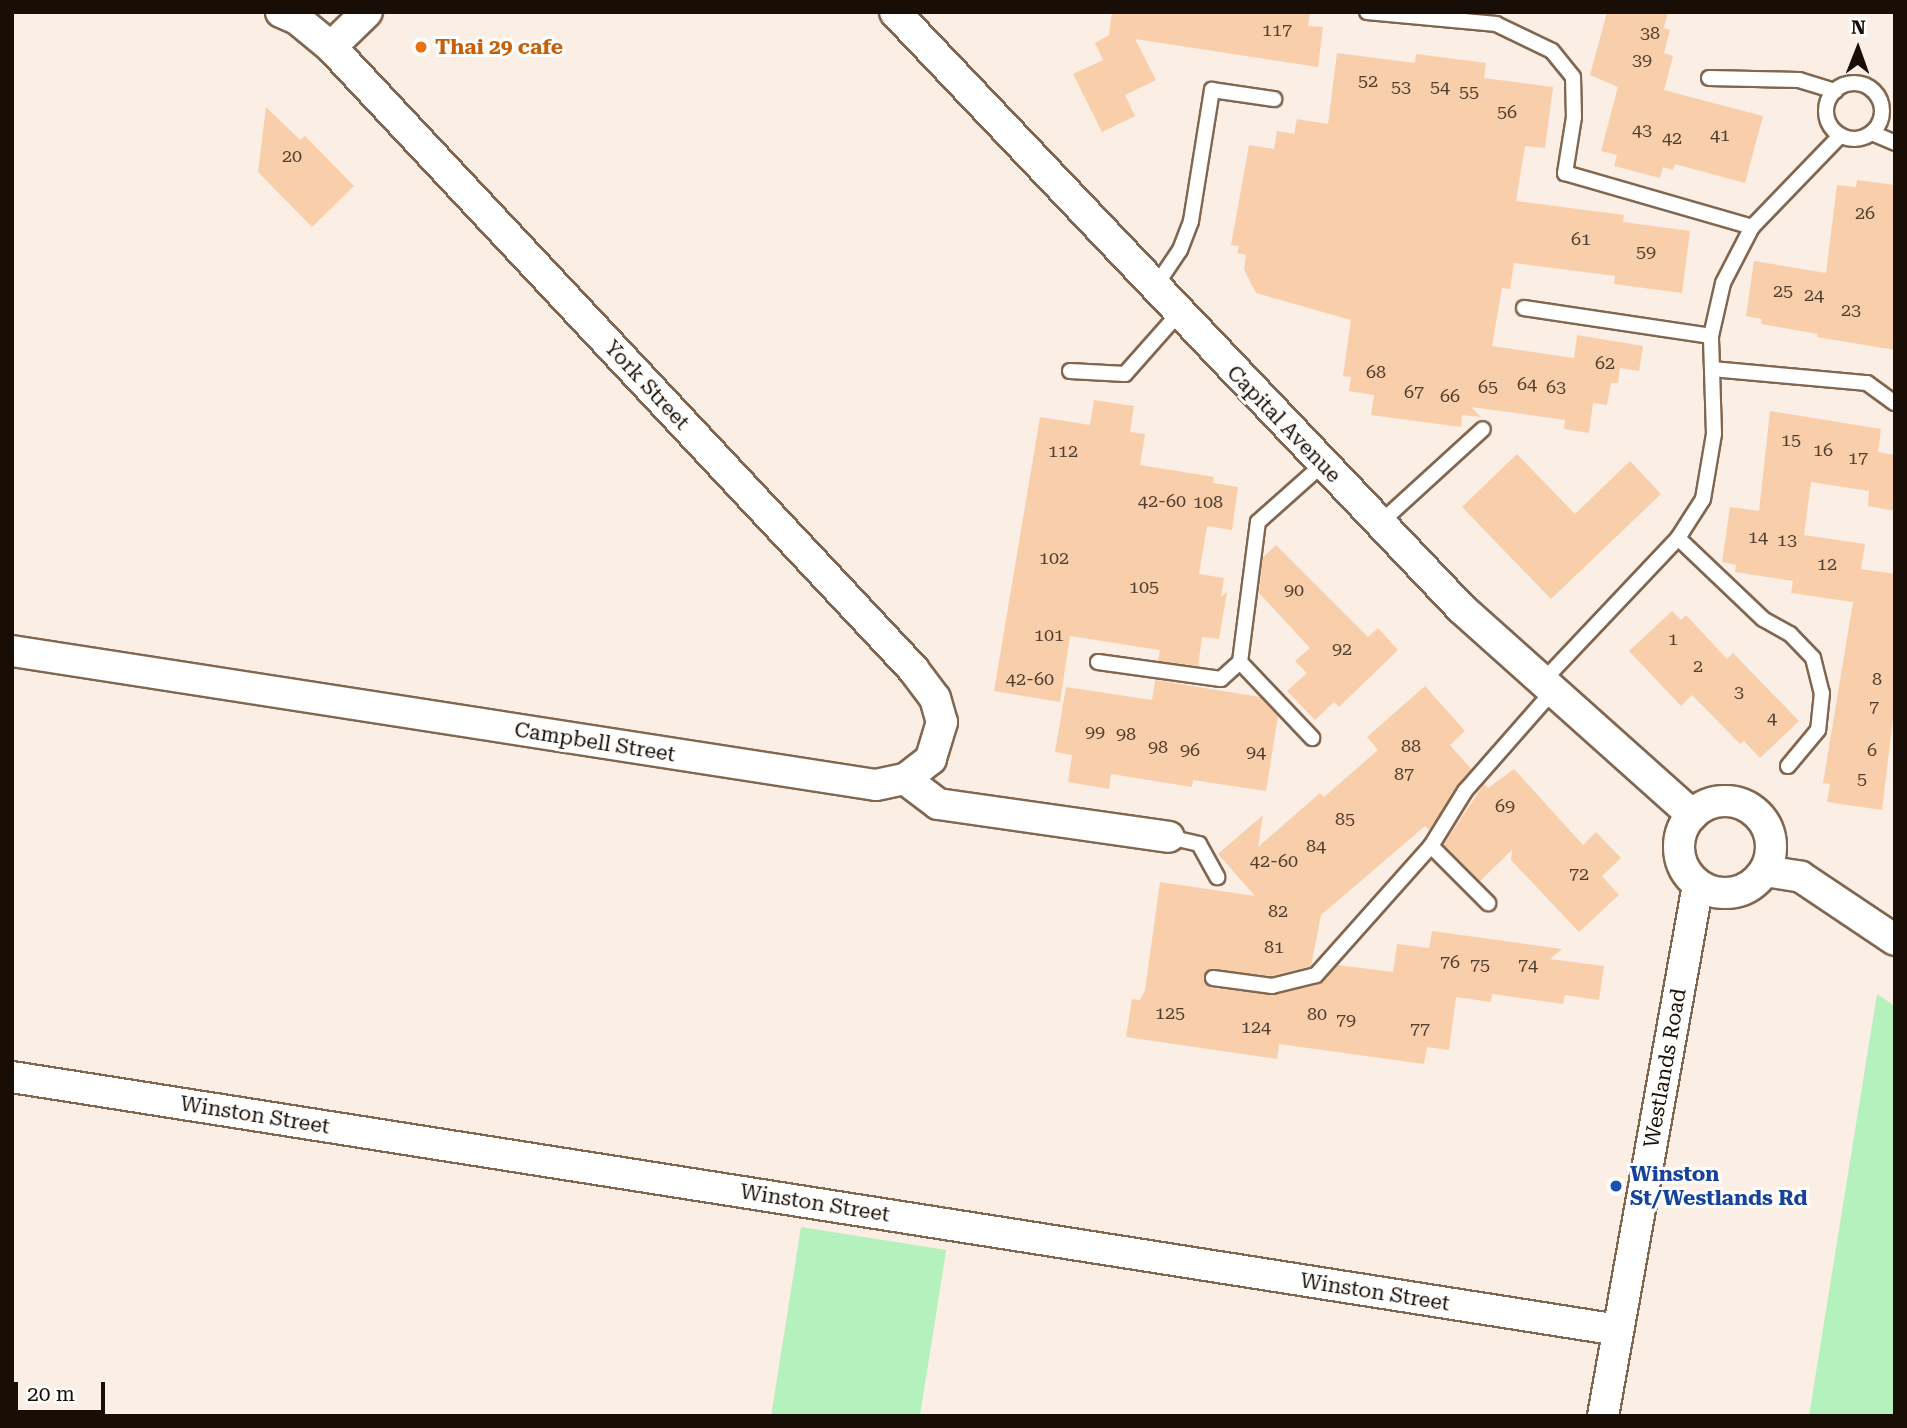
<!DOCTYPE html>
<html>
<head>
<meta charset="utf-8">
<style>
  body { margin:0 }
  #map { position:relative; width:1907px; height:1428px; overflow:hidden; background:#fbeee4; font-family:"Roboto Serif",serif }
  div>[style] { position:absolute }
  .green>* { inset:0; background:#b4f1bd; transform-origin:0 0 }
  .building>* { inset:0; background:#f9cfab }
  .roads { filter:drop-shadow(2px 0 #826750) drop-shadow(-2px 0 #826750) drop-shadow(0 2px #826750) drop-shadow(0 -2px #826750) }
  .lane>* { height:14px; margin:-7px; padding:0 7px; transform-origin:7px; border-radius:7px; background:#fff }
  .lane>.ring { margin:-7px; padding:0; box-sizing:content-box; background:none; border:14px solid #fff; border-radius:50% }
  .street>* { height:30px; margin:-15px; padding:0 15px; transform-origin:15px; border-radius:15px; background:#fff }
  .street>.ring { margin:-15px; padding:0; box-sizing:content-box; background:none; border:30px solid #fff; border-radius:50% }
  .dots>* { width:19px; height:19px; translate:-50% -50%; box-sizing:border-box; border:4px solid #fefefe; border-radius:50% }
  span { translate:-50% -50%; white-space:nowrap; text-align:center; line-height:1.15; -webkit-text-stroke:6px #fefefe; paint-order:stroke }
  .number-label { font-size:18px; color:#503e2f }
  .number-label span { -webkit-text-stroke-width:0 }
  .food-label { font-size:21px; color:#c56008; font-weight:700 }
  .left { translate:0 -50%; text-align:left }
  .street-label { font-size:21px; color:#180e06 }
  .transit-label { font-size:21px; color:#164399; font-weight:700 }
  .frame { position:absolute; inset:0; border:14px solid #180e06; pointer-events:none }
  .north { position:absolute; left:1823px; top:14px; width:70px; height:70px; -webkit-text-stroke:5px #fefefe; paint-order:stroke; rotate:1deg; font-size:19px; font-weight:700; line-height:28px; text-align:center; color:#180e06 }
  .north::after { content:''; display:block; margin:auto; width:24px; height:32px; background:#180e06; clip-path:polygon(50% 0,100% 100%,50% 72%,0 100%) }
  .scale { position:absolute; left:14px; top:1382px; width:91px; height:32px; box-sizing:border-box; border:4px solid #180e06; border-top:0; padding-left:9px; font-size:21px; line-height:24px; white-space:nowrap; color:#180e06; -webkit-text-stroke:5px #fefefe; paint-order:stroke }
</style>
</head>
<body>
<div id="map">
  <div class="green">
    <div style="clip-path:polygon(1877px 994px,1895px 1006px,1895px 1416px,1809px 1416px)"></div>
    <div style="left:801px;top:1227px;width:147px;height:192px;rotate:9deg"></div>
  </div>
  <div class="building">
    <div style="clip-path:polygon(1112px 12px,1310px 12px,1308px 26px,1323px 27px,1318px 67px,1135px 39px,1156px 80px,1125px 95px,1135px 116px,1102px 132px,1073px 74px,1103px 60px,1095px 43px,1109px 35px)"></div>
    <div style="clip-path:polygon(1607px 12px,1668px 12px,1664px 28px,1670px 30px,1664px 53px,1673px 56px,1664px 90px,1763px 116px,1745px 183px,1675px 164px,1673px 170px,1663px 167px,1660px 178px,1614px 166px,1617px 155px,1601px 151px,1618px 87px,1590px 75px)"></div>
    <div style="clip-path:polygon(1337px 53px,1415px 63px,1416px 54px,1486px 63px,1484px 78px,1553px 87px,1545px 148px,1525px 146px,1516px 201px,1624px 215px,1623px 222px,1690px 231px,1682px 293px,1614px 284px,1615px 276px,1514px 263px,1510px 289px,1502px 288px,1492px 346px,1574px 358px,1577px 335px,1643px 346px,1639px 371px,1620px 368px,1618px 383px,1611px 383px,1607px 405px,1593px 403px,1589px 433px,1564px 429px,1565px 420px,1471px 407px,1481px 417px,1462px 415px,1461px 427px,1371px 415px,1374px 395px,1349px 391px,1351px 377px,1343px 376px,1351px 320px,1256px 293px,1244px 270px,1246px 255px,1237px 253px,1239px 246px,1231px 245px,1249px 145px,1274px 149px,1277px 131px,1294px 134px,1297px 119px,1328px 124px)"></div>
    <div style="clip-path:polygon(266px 107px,300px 140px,305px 136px,354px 186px,312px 227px,258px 172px)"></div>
    <div style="clip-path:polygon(1857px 180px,1895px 185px,1895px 350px,1817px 337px,1818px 334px,1761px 324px,1762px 319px,1746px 316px,1754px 261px,1826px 273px,1837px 185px,1856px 187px)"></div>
    <div style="clip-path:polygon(1094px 400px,1134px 406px,1130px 432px,1145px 434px,1140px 465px,1214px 477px,1213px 483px,1238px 487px,1232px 530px,1207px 526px,1199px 574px,1224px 578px,1221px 597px,1227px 592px,1219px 639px,1202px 637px,1198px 666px,1158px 661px,1160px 650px,1070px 636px,1060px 702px,994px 691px,1040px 417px,1090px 425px)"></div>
    <div style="clip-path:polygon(1770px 411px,1881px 429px,1878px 452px,1895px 455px,1895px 511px,1868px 506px,1869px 491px,1811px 482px,1804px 535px,1865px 544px,1861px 569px,1895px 574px,1895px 703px,1882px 810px,1827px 802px,1830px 784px,1823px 783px,1853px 602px,1791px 593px,1793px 581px,1735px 572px,1736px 565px,1722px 562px,1730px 507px,1759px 511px)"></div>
    <div style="clip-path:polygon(1517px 454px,1575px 514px,1630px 461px,1661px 494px,1551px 599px,1462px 507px)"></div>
    <div style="clip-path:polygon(1276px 545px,1368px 637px,1378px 628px,1398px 650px,1339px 707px,1334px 702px,1315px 720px,1287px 691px,1307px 673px,1295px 661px,1310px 648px,1259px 593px,1263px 557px)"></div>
    <div style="clip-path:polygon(1672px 611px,1681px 620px,1686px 615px,1727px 659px,1733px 653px,1799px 721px,1760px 758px,1744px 741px,1740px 744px,1692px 695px,1681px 706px,1629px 651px)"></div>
    <div style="clip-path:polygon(1155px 680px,1260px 697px,1278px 716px,1266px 791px,1193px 780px,1192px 787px,1111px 774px,1109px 789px,1068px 782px,1072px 755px,1055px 752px,1066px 687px,1152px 700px)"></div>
    <div style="clip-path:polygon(1425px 686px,1465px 731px,1450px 745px,1471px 769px,1429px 830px,1425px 826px,1321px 915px,1311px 966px,1271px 976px,1210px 969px,1204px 982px,1212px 988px,1274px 995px,1319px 984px,1338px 965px,1393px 972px,1397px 944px,1429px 948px,1432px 931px,1562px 949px,1550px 959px,1604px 966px,1599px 1000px,1565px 995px,1563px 1004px,1492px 994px,1491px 1002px,1456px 997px,1449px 1050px,1427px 1047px,1424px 1064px,1279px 1044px,1277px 1059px,1126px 1037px,1132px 999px,1140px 1000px,1145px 990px,1160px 882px,1255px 896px,1218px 854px,1263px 815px,1258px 847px,1320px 793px,1324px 797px,1378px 750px,1367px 737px)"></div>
    <div style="clip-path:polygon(1514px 769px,1583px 845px,1596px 832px,1621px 858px,1602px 876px,1619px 895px,1579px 932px,1511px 860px,1512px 850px,1480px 881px,1443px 845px,1484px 784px,1488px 788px)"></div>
  </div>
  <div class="roads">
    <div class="lane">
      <div style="left:1367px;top:12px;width:130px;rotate:5.3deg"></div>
      <div style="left:1496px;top:24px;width:62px;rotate:25.7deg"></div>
      <div style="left:1552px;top:51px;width:33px;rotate:51deg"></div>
      <div style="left:1573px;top:77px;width:40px;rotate:88.6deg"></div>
      <div style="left:1574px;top:117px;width:57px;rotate:99.1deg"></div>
      <div style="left:1565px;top:173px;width:195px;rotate:16.1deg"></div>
      <div style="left:1709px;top:78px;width:90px;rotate:1.3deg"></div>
      <div style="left:1799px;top:80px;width:38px;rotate:17deg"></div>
      <div class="ring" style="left:1826px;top:83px;width:42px;height:42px"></div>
      <div style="left:1872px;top:133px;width:25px;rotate:23deg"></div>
      <div style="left:1155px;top:287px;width:45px;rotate:-56deg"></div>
      <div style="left:1180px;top:250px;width:31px;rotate:-69deg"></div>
      <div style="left:1191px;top:221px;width:133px;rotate:-80.9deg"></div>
      <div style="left:1212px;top:90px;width:63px;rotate:8.3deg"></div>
      <div style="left:1524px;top:308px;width:189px;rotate:8.5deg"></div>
      <div style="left:1712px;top:369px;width:156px;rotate:5.2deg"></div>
      <div style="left:1867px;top:383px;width:34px;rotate:36deg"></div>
      <div style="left:1070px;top:371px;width:55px;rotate:3.1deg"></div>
      <div style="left:1125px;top:374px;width:80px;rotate:-48.5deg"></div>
      <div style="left:1380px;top:523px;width:139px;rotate:-42.4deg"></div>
      <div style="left:1678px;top:538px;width:117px;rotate:43.6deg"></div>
      <div style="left:1763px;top:619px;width:31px;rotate:29deg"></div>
      <div style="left:1790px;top:634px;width:33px;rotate:46deg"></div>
      <div style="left:1813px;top:658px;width:36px;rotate:76deg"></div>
      <div style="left:1822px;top:693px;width:37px;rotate:96deg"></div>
      <div style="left:1818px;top:730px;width:47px;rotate:129.8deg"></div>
      <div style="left:1098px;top:662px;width:124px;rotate:7.9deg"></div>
      <div style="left:1221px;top:679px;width:25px;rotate:-42deg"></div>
      <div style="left:1240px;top:662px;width:141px;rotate:-82.7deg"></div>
      <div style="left:1258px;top:522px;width:87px;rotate:-41.7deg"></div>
      <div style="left:1240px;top:662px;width:105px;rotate:46.5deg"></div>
      <div style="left:1542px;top:682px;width:198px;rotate:-46.6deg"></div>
      <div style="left:1678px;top:538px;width:46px;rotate:-57.3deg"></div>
      <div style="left:1703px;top:499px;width:66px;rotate:-80.4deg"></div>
      <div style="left:1714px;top:434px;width:98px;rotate:-91.8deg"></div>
      <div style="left:1711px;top:336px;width:54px;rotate:-77.2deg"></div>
      <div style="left:1723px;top:283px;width:63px;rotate:-62.6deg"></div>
      <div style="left:1752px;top:227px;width:127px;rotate:-46deg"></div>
      <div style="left:1169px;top:837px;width:31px;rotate:13deg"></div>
      <div style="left:1199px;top:844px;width:38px;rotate:61deg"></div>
      <div style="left:1431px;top:846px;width:81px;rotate:45deg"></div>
      <div style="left:1213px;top:978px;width:60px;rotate:7.7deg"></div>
      <div style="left:1272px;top:986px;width:45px;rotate:-14deg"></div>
      <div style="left:1316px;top:975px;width:173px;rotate:-48.3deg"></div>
      <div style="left:1431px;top:846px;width:65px;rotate:-58.3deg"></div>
      <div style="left:1465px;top:791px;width:132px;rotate:-48.7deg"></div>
    </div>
    <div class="street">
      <div style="left:281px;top:12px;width:17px;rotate:24deg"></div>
      <div style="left:297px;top:19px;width:44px;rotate:39.5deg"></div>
      <div style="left:331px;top:47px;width:852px;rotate:46.9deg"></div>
      <div style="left:913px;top:669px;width:36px;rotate:53deg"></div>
      <div style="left:935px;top:698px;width:25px;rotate:74deg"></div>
      <div style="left:942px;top:722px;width:39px;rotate:107deg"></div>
      <div style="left:931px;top:759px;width:33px;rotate:142deg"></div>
      <div style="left:895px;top:12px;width:823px;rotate:46.48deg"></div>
      <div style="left:1462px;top:609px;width:309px;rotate:41.8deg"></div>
      <div style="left:331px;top:47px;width:50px;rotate:-44.2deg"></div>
      <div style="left:12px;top:651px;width:874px;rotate:8.82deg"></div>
      <div style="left:876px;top:785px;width:30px;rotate:-12deg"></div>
      <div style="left:905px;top:779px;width:41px;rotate:37.1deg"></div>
      <div style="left:938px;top:804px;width:233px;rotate:8.1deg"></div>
      <div class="ring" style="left:1679px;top:801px;width:62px;height:62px"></div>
      <div style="left:1765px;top:871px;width:36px;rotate:9deg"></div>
      <div style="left:1801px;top:877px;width:113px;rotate:33.8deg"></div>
      <div style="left:12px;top:1077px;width:1626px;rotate:8.95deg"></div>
      <div style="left:1603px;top:1416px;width:539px;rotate:-79.86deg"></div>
    </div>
  </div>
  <div class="dots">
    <div style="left:421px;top:47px;background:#e8710a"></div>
    <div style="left:1616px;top:1186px;background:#1a4fb4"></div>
  </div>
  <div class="number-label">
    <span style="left:1277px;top:30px">117</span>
    <span style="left:1650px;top:33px">38</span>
    <span style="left:1642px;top:60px">39</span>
    <span style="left:1368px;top:81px">52</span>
    <span style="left:1401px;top:87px">53</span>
    <span style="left:1440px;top:87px">54</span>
    <span style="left:1469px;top:92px">55</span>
    <span style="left:1507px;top:112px">56</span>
    <span style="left:1642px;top:130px">43</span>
    <span style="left:1720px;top:135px">41</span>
    <span style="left:1672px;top:138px">42</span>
    <span style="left:292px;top:156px">20</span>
    <span style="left:1865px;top:213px">26</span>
    <span style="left:1581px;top:239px">61</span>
    <span style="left:1646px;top:252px">59</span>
    <span style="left:1783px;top:291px">25</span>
    <span style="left:1814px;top:295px">24</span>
    <span style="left:1851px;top:310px">23</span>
    <span style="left:1605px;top:363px">62</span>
    <span style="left:1376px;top:372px">68</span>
    <span style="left:1527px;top:384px">64</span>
    <span style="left:1488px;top:387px">65</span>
    <span style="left:1556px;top:387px">63</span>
    <span style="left:1414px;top:392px">67</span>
    <span style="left:1450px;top:396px">66</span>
    <span style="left:1791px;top:440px">15</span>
    <span style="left:1823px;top:450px">16</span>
    <span style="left:1063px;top:451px">112</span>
    <span style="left:1858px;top:458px">17</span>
    <span style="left:1162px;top:501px">42-60</span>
    <span style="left:1208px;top:502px">108</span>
    <span style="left:1758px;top:537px">14</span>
    <span style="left:1787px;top:540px">13</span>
    <span style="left:1054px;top:558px">102</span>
    <span style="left:1827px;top:564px">12</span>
    <span style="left:1144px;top:587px">105</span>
    <span style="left:1294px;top:590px">90</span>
    <span style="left:1049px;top:635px">101</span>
    <span style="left:1673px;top:639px">1</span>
    <span style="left:1342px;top:649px">92</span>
    <span style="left:1698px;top:666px">2</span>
    <span style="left:1030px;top:679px">42-60</span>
    <span style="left:1877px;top:679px">8</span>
    <span style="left:1739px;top:692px">3</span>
    <span style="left:1874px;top:707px">7</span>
    <span style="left:1772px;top:718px">4</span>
    <span style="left:1095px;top:732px">99</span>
    <span style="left:1126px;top:734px">98</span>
    <span style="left:1411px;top:746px">88</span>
    <span style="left:1158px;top:747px">98</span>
    <span style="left:1190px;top:750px">96</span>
    <span style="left:1872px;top:750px">6</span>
    <span style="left:1256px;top:752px">94</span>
    <span style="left:1404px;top:774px">87</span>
    <span style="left:1862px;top:779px">5</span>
    <span style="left:1505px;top:806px">69</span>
    <span style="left:1345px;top:819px">85</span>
    <span style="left:1316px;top:846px">84</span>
    <span style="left:1274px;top:861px">42-60</span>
    <span style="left:1579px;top:874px">72</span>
    <span style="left:1278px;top:911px">82</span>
    <span style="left:1274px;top:947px">81</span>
    <span style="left:1450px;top:962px">76</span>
    <span style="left:1480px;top:965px">75</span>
    <span style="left:1528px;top:965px">74</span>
    <span style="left:1170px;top:1013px">125</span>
    <span style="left:1317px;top:1014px">80</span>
    <span style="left:1346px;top:1020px">79</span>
    <span style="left:1256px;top:1027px">124</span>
    <span style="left:1420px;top:1029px">77</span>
  </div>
  <div class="food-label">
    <span class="left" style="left:435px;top:47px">Thai 29 cafe</span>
  </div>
  <div class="street-label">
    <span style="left:647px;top:385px;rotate:47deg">York Street</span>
    <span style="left:1284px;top:424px;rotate:46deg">Capital Avenue</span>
    <span style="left:595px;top:742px;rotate:9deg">Campbell Street</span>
    <span style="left:1665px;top:1068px;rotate:-80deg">Westlands Road</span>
    <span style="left:255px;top:1115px;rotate:9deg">Winston Street</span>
    <span style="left:815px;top:1203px;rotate:9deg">Winston Street</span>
    <span style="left:1375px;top:1292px;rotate:9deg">Winston Street</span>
  </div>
  <div class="transit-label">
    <span class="left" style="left:1630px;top:1186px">Winston<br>St/Westlands Rd</span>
  </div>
  <div class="frame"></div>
  <div class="north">N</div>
  <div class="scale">20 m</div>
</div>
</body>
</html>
